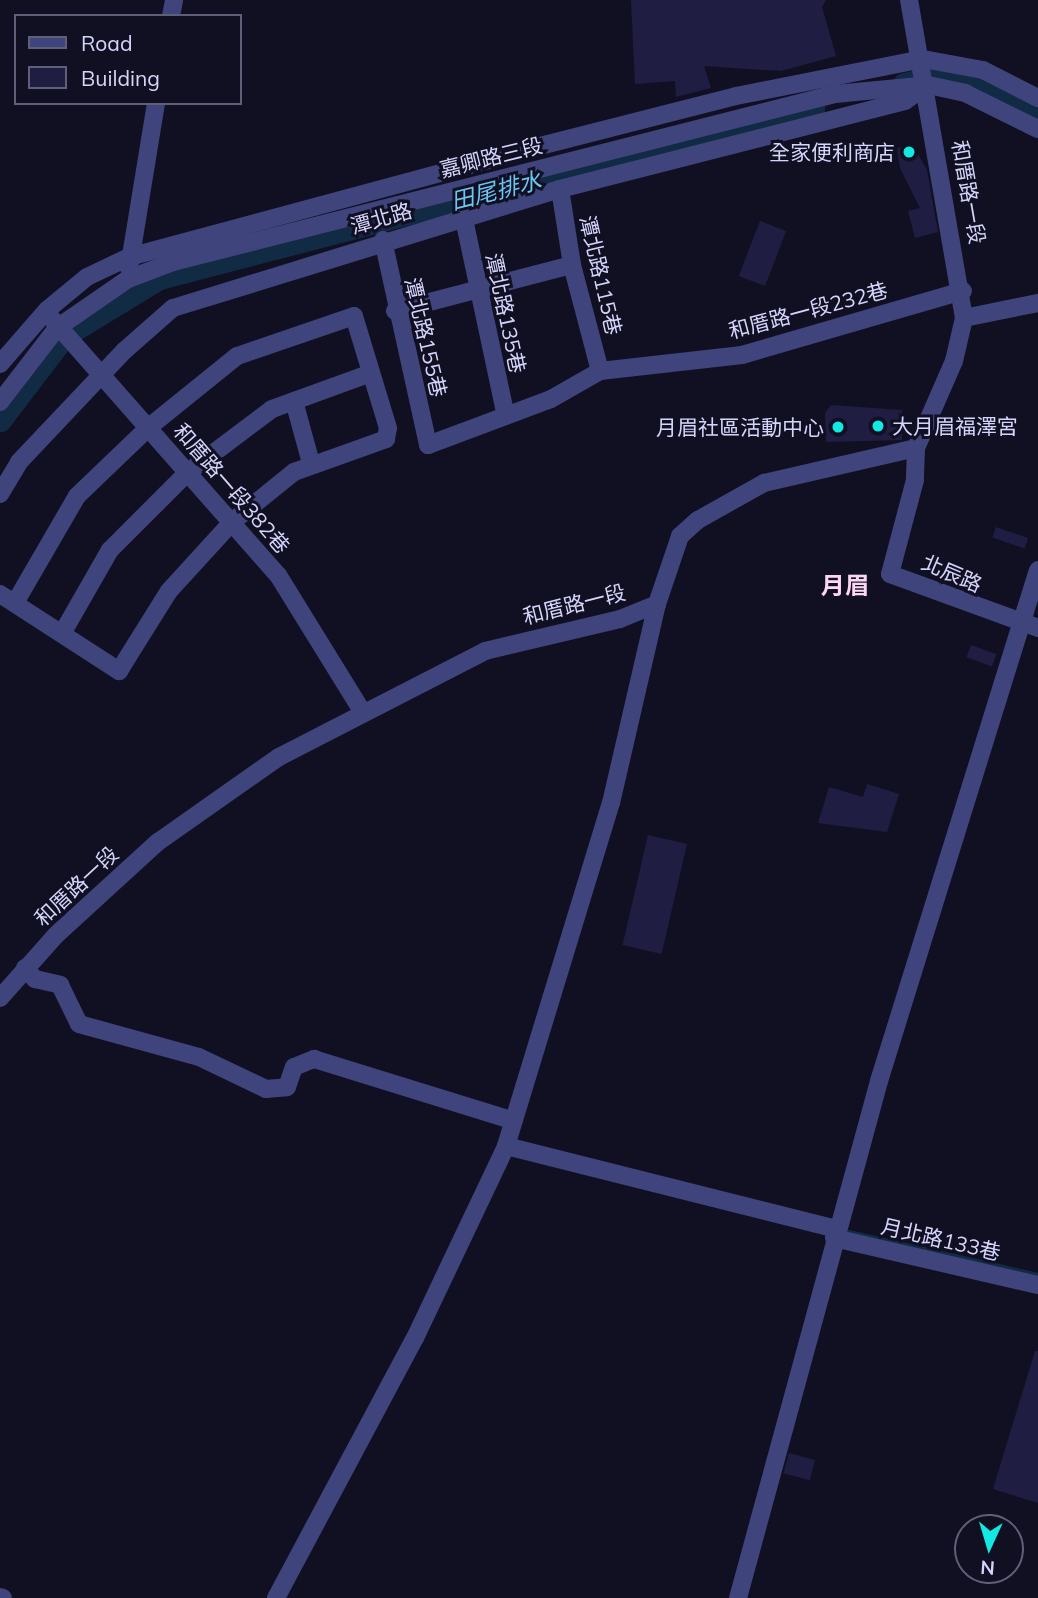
<!DOCTYPE html>
<html>
<head>
<meta charset="utf-8">
<style>
  body { margin:0 }
  #map { position:relative; width:1038px; height:1598px; overflow:hidden; background:#111022; font-family:Mulish,"Noto Sans TC",sans-serif }
  div>[style] { position:absolute }
  .stream>* { height:3.5px; margin:-1.75px; padding:0 1.75px; transform-origin:1.75px; border-radius:1.75px; background:#122b44 }
  .river>* { height:23px; margin:-11.5px; padding:0 11.5px; transform-origin:11.5px; border-radius:11.5px; background:#122b44 }
  .building>* { inset:0; background:#201d42; transform-origin:0 0 }
  .minor>* { height:18px; margin:-9px; padding:0 9px; transform-origin:9px; border-radius:9px; background:#3f447d }
  .dots>* { width:19px; height:19px; translate:-50% -50%; box-sizing:border-box; border:4px solid #111022; border-radius:50% }
  span { translate:-50% -50%; white-space:nowrap; text-align:center; line-height:1.15; -webkit-text-stroke:6px #111022; paint-order:stroke }
  .poi-label { font-size:21px; color:#d5d5fc }
  .right { translate:-100% -50%; text-align:right }
  .left { translate:0 -50%; text-align:left }
  .street-label { font-size:21px; color:#d5d5fc }
  .water-label { font-size:23px; color:#6bc6f3; font-style:italic }
  .quarter-label { font-size:24px; color:#fcd6f3; font-weight:700 }
  .legend { position:absolute; left:14px; top:14px; width:228px; height:91px; box-sizing:border-box; background:#111022; border:2px solid #5f5f79; margin:0; padding:9px 12px; list-style:none; font-size:21px; color:#d5d5fc }
  .legend li { display:flex; align-items:center; gap:14px; height:35px }
  .legend b { width:35px; border:2px solid #5f5f79 }
  .north { position:absolute; left:954px; top:1514px; width:70px; height:70px; box-sizing:border-box; background:#111022; border:2px solid #5f5f79; border-radius:50%; rotate:184deg; font-size:19px; font-weight:700; line-height:28px; text-align:center; color:#d5d5fc }
  .north::after { content:''; display:block; margin:auto; width:24px; height:32px; background:#13e9e3; clip-path:polygon(50% 0,100% 100%,50% 72%,0 100%) }
</style>
</head>
<body>
<div id="map">
  <div class="stream">
    <div style="left:845px;top:1231px;width:198px;rotate:12.8deg"></div>
  </div>
  <div class="river">
    <div style="left:904px;top:84px;width:43px;rotate:-12.1deg"></div>
    <div style="left:946px;top:75px;width:100px;rotate:23.5deg"></div>
    <div style="left:0;top:420px;width:106px;rotate:-52.7deg"></div>
    <div style="left:64px;top:336px;width:111px;rotate:-31.4deg"></div>
    <div style="left:159px;top:278px;width:676px;rotate:-14.57deg"></div>
  </div>
  <div class="building">
    <div style="clip-path:polygon(631px 0,826px 0,822px 7px,836px 56px,781px 71px,704px 66px,711px 88px,676px 97px,675px 81px,635px 84px)"></div>
    <div style="clip-path:polygon(913px 145px,927px 170px,938px 232px,915px 238px,908px 211px,920px 208px,900px 168px,897px 148px)"></div>
    <div style="left:760px;top:221px;width:28px;height:59px;rotate:21deg"></div>
    <div style="clip-path:polygon(831px 405px,902px 410px,902px 440px,826px 442px,825px 413px)"></div>
    <div style="left:996px;top:527px;width:34px;height:11px;rotate:19deg"></div>
    <div style="left:971px;top:645px;width:27px;height:13px;rotate:20deg"></div>
    <div style="clip-path:polygon(867px 784px,899px 794px,887px 832px,818px 823px,829px 787px,863px 797px)"></div>
    <div style="left:648px;top:835px;width:40px;height:113px;rotate:13deg"></div>
    <div style="clip-path:polygon(1035px 1351px,1038px 1351px,1038px 1503px,993px 1489px)"></div>
    <div style="left:789px;top:1453px;width:27px;height:21px;rotate:15deg"></div>
  </div>
  <div class="minor">
    <div style="left:171px;top:16px;width:16px;rotate:-79deg"></div>
    <div style="left:560px;top:189px;width:77px;rotate:81deg"></div>
    <div style="left:572px;top:265px;width:110px;rotate:75.2deg"></div>
    <div style="left:464px;top:219px;width:201px;rotate:78deg"></div>
    <div style="left:383px;top:240px;width:210px;rotate:77.6deg"></div>
    <div style="left:428px;top:445px;width:131px;rotate:-20.5deg"></div>
    <div style="left:551px;top:399px;width:56px;rotate:-29.7deg"></div>
    <div style="left:600px;top:371px;width:143px;rotate:-6.4deg"></div>
    <div style="left:742px;top:355px;width:230px;rotate:-16.2deg"></div>
    <div style="left:129px;top:268px;width:167px;rotate:-80.7deg"></div>
    <div style="left:395px;top:311px;width:183px;rotate:-14.6deg"></div>
    <div style="left:964px;top:318px;width:76px;rotate:-11.5deg"></div>
    <div style="left:52px;top:319px;width:341px;rotate:48.6deg"></div>
    <div style="left:278px;top:575px;width:160px;rotate:58.3deg"></div>
    <div style="left:0;top:364px;width:72px;rotate:-49deg"></div>
    <div style="left:47px;top:310px;width:52px;rotate:-39.5deg"></div>
    <div style="left:87px;top:277px;width:47px;rotate:-25.5deg"></div>
    <div style="left:129px;top:257px;width:426px;rotate:-15.1deg"></div>
    <div style="left:540px;top:146px;width:202px;rotate:-14.3deg"></div>
    <div style="left:736px;top:96px;width:191px;rotate:-11.2deg"></div>
    <div style="left:923px;top:59px;width:61px;rotate:10.4deg"></div>
    <div style="left:983px;top:70px;width:62px;rotate:27deg"></div>
    <div style="left:294px;top:401px;width:64px;rotate:74.7deg"></div>
    <div style="left:0;top:402px;width:93px;rotate:-52.4deg"></div>
    <div style="left:57px;top:328px;width:86px;rotate:-34.6deg"></div>
    <div style="left:128px;top:279px;width:48px;rotate:-20.7deg"></div>
    <div style="left:173px;top:262px;width:683px;rotate:-14.24deg"></div>
    <div style="left:835px;top:94px;width:93px;rotate:-5.5deg"></div>
    <div style="left:928px;top:85px;width:38px;rotate:12deg"></div>
    <div style="left:965px;top:93px;width:81px;rotate:26.3deg"></div>
    <div style="left:916px;top:448px;width:32px;rotate:92deg"></div>
    <div style="left:915px;top:480px;width:97px;rotate:104.9deg"></div>
    <div style="left:890px;top:574px;width:158px;rotate:20deg"></div>
    <div style="left:0;top:494px;width:37px;rotate:-59deg"></div>
    <div style="left:19px;top:462px;width:153px;rotate:-46.6deg"></div>
    <div style="left:124px;top:351px;width:65px;rotate:-41.3deg"></div>
    <div style="left:173px;top:308px;width:405px;rotate:-17.1deg"></div>
    <div style="left:560px;top:189px;width:356px;rotate:-14.3deg"></div>
    <div style="left:905px;top:101px;width:24px;rotate:-35deg"></div>
    <div style="left:0;top:594px;width:142px;rotate:32.9deg"></div>
    <div style="left:119px;top:671px;width:94px;rotate:-58deg"></div>
    <div style="left:169px;top:591px;width:93px;rotate:-47.6deg"></div>
    <div style="left:232px;top:522px;width:80px;rotate:-38.9deg"></div>
    <div style="left:294px;top:472px;width:98px;rotate:-19.7deg"></div>
    <div style="left:386px;top:439px;width:11px;rotate:-80deg"></div>
    <div style="left:388px;top:428px;width:117px;rotate:-106.9deg"></div>
    <div style="left:354px;top:316px;width:124px;rotate:161.1deg"></div>
    <div style="left:237px;top:356px;width:113px;rotate:141.1deg"></div>
    <div style="left:149px;top:427px;width:100px;rotate:136.2deg"></div>
    <div style="left:77px;top:496px;width:124px;rotate:120.1deg"></div>
    <div style="left:63px;top:632px;width:95px;rotate:-60.2deg"></div>
    <div style="left:110px;top:550px;width:109px;rotate:-45deg"></div>
    <div style="left:187px;top:473px;width:106px;rotate:-37deg"></div>
    <div style="left:272px;top:409px;width:105px;rotate:-20deg"></div>
    <div style="left:25px;top:968px;width:15px;rotate:48deg"></div>
    <div style="left:35px;top:979px;width:26px;rotate:13deg"></div>
    <div style="left:60px;top:985px;width:43px;rotate:64deg"></div>
    <div style="left:79px;top:1024px;width:124px;rotate:15.4deg"></div>
    <div style="left:199px;top:1057px;width:74px;rotate:25.5deg"></div>
    <div style="left:266px;top:1089px;width:21px;rotate:-5deg"></div>
    <div style="left:287px;top:1087px;width:21px;rotate:-71deg"></div>
    <div style="left:294px;top:1067px;width:22px;rotate:-22deg"></div>
    <div style="left:314px;top:1059px;width:209px;rotate:17.2deg"></div>
    <div style="left:0;top:998px;width:84px;rotate:-48.4deg"></div>
    <div style="left:56px;top:935px;width:138px;rotate:-42.4deg"></div>
    <div style="left:158px;top:842px;width:148px;rotate:-35.1deg"></div>
    <div style="left:279px;top:757px;width:232px;rotate:-27.2deg"></div>
    <div style="left:485px;top:651px;width:139px;rotate:-13.3deg"></div>
    <div style="left:620px;top:619px;width:40px;rotate:-22deg"></div>
    <div style="left:657px;top:604px;width:72px;rotate:-71.3deg"></div>
    <div style="left:680px;top:536px;width:24px;rotate:-42deg"></div>
    <div style="left:698px;top:520px;width:76px;rotate:-29.3deg"></div>
    <div style="left:764px;top:483px;width:156px;rotate:-13deg"></div>
    <div style="left:916px;top:448px;width:95px;rotate:-66.4deg"></div>
    <div style="left:954px;top:361px;width:44px;rotate:-76.9deg"></div>
    <div style="left:964px;top:318px;width:323px;rotate:-99.8deg"></div>
    <div style="left:506px;top:1146px;width:341px;rotate:14.1deg"></div>
    <div style="left:834px;top:1238px;width:209px;rotate:13deg"></div>
    <div style="left:0;top:1597px;width:3px;rotate:18deg"></div>
    <div style="left:276px;top:1598px;width:295px;rotate:-61.9deg"></div>
    <div style="left:415px;top:1338px;width:212px;rotate:-64.6deg"></div>
    <div style="left:506px;top:1146px;width:359px;rotate:-73deg"></div>
    <div style="left:611px;top:803px;width:204px;rotate:-77deg"></div>
    <div style="left:738px;top:1598px;width:536px;rotate:-74.74deg"></div>
    <div style="left:879px;top:1081px;width:535px;rotate:-72.72deg"></div>
  </div>
  <div class="dots">
    <div style="left:909px;top:152px;background:#13e9e3"></div>
    <div style="left:878px;top:426px;background:#13e9e3"></div>
    <div style="left:838px;top:427px;background:#13e9e3"></div>
  </div>
  <div class="poi-label">
    <span class="right" style="left:895px;top:152px">全家便利商店</span>
    <span class="left" style="left:892px;top:426px">大月眉福澤宮</span>
    <span class="right" style="left:824px;top:427px">月眉社區活動中心</span>
  </div>
  <div class="street-label">
    <span style="left:491px;top:157px;rotate:-14deg">嘉卿路三段</span>
    <span style="left:969px;top:192px;rotate:80deg">和厝路一段</span>
    <span style="left:381px;top:218px;rotate:-16deg">潭北路</span>
    <span style="left:601px;top:275px;rotate:77deg">潭北路115巷</span>
    <span style="left:808px;top:310px;rotate:-15deg">和厝路一段232巷</span>
    <span style="left:506px;top:313px;rotate:78deg">潭北路135巷</span>
    <span style="left:426px;top:337px;rotate:77deg">潭北路155巷</span>
    <span style="left:232px;top:488px;rotate:49deg">和厝路一段382巷</span>
    <span style="left:952px;top:573px;rotate:23deg">北辰路</span>
    <span style="left:574px;top:604px;rotate:-14deg">和厝路一段</span>
    <span style="left:76px;top:886px;rotate:-43deg">和厝路一段</span>
    <span style="left:941px;top:1239px;rotate:13deg">月北路133巷</span>
  </div>
  <div class="water-label">
    <span style="left:496px;top:191px;rotate:-14deg">田尾排水</span>
  </div>
  <div class="quarter-label">
    <span style="left:845px;top:586px">月眉</span>
  </div>
  <ul class="legend">
  <li><b style="height:9px;background:#3f447d"></b>Road</li>
  <li><b style="height:19px;background:#201d42"></b>Building</li>
  </ul>
  <div class="north">N</div>
</div>
</body>
</html>
